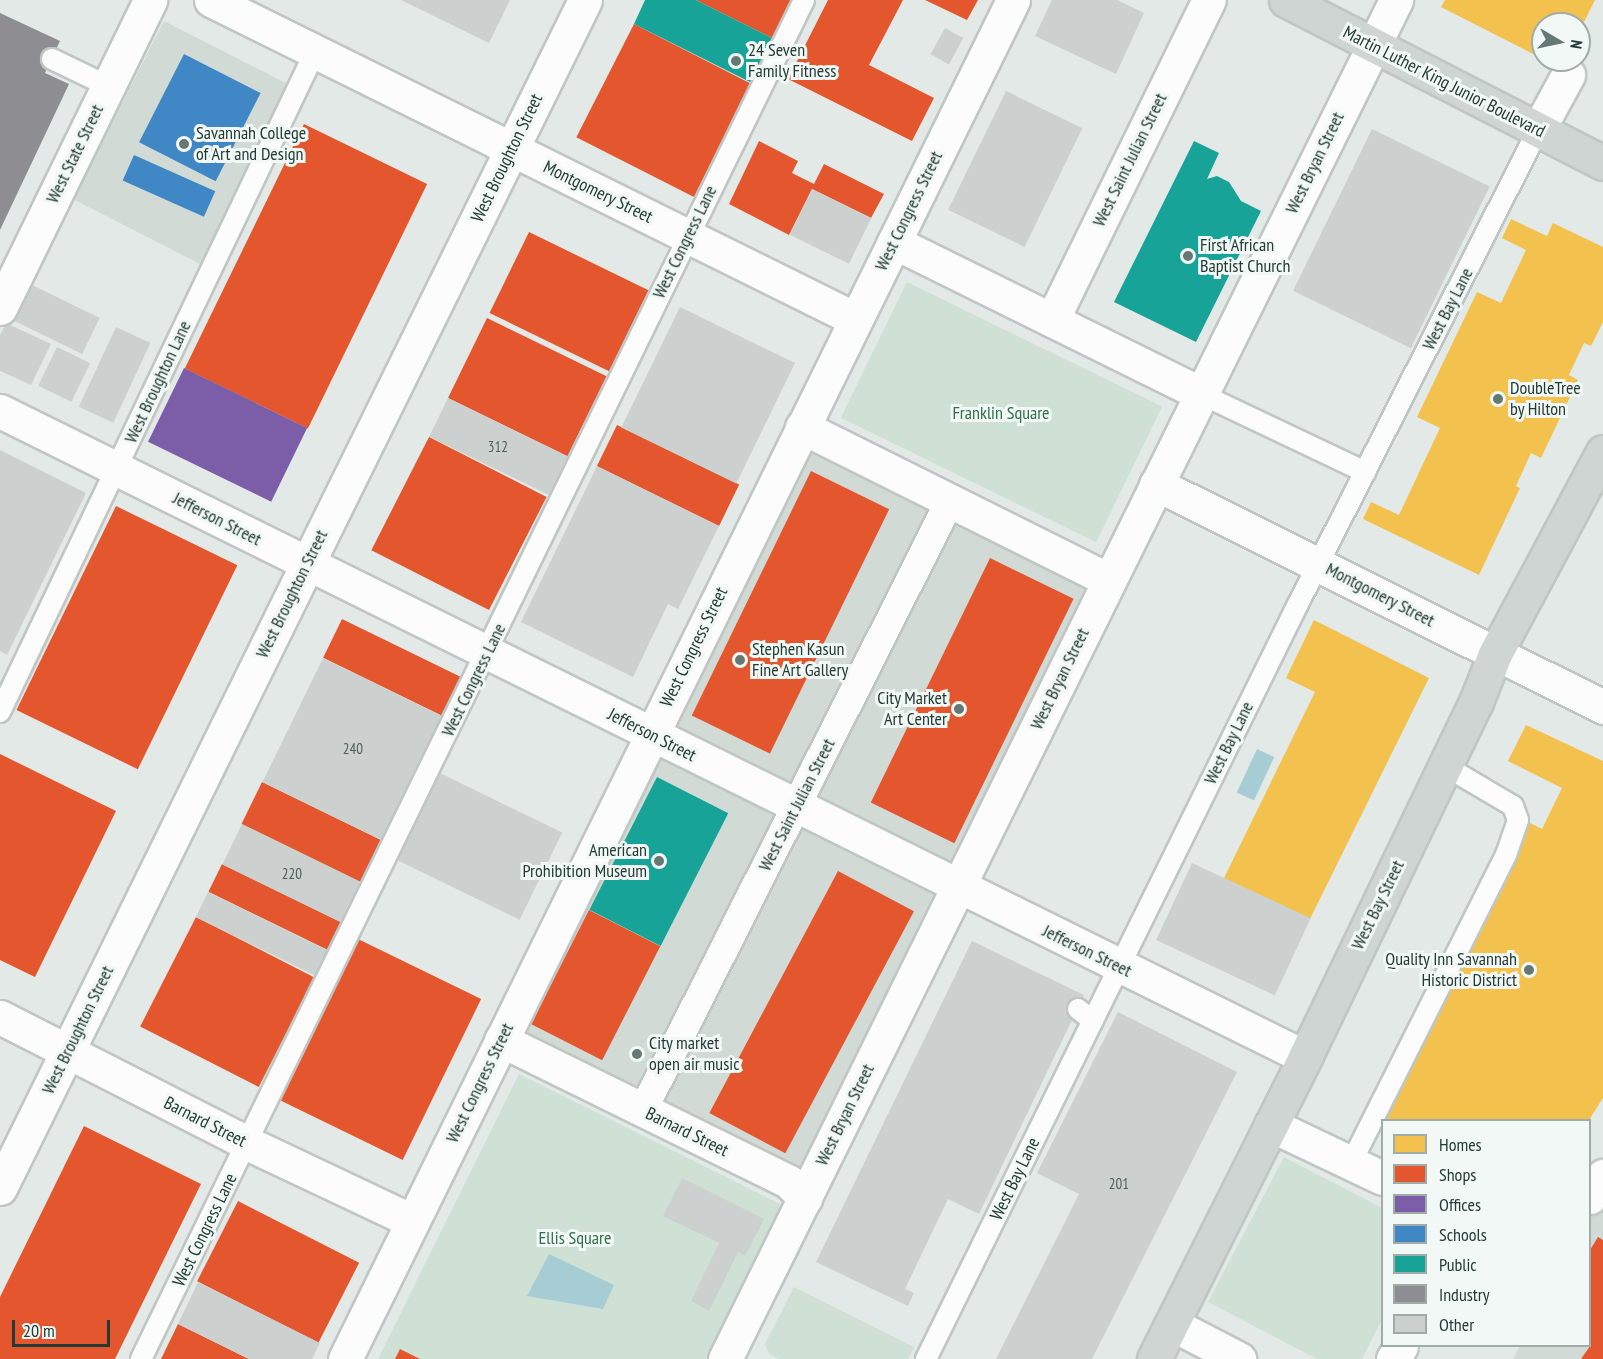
<!DOCTYPE html>
<html>
<head>
<meta charset="utf-8">
<style>
  body { margin:0 }
  #map { position:relative; width:1603px; height:1359px; overflow:hidden; background:#e3e9e6; font-family:"PT Sans Narrow",sans-serif }
  div>[style] { position:absolute }
  .built>* { inset:0; background:#d2dad6; transform-origin:0 0 }
  .green>* { inset:0; background:#cee1d4; transform-origin:0 0 }
  .water>* { inset:0; background:#a7cdd4; transform-origin:0 0 }
  .homes>* { inset:0; background:#f2c14e }
  .shops>* { inset:0; background:#e4572e; transform-origin:0 0 }
  .offices>* { inset:0; background:#7b5ea7; transform-origin:0 0 }
  .schools>* { inset:0; background:#3f88c5; transform-origin:0 0 }
  .public>* { inset:0; background:#17a398; transform-origin:0 0 }
  .industry>* { inset:0; background:#8d8d92 }
  .building>* { inset:0; background:#ccd1cf; transform-origin:0 0 }
  .roads { filter:drop-shadow(2px 0 #c0c6c3) drop-shadow(-2px 0 #c0c6c3) drop-shadow(0 2px #c0c6c3) drop-shadow(0 -2px #c0c6c3) }
  .service>* { height:20px; margin:-10px; padding:0 10px; transform-origin:10px; border-radius:10px; background:#fbfcfb }
  .pedestrian>* { height:28px; margin:-14px; padding:0 14px; transform-origin:14px; border-radius:14px; background:#fbfcfb }
  .minor>* { height:33px; margin:-16.5px; padding:0 16.5px; transform-origin:16.5px; border-radius:16.5px; background:#fbfcfb }
  .tertiary>* { height:33px; margin:-16.5px; padding:0 16.5px; transform-origin:16.5px; border-radius:16.5px; background:#fbfcfb }
  .primary>* { height:33px; margin:-16.5px; padding:0 16.5px; transform-origin:16.5px; border-radius:16.5px; background:#ced5d2 }
  .dots>* { width:16px; height:16px; translate:-50% -50%; box-sizing:border-box; border:3px solid #f2f8f5; border-radius:50% }
  span { translate:-50% -50%; white-space:nowrap; text-align:center; line-height:1.15; -webkit-text-stroke:6px #f2f8f5; paint-order:stroke }
  .number-label { font-size:15px; color:#4e615c }
  .number-label span { -webkit-text-stroke-width:0 }
  .poi-label { font-size:18px; color:#233b35 }
  .left { translate:0 -50%; text-align:left }
  .right { translate:-100% -50%; text-align:right }
  .street-label { font-size:18px; color:#233b35 }
  .park-label { font-size:18px; color:#306f4a }
  .legend { position:absolute; left:1381px; top:1119px; width:210px; height:228px; box-sizing:border-box; background:#f2f8f5; border:2px solid #9faca8; margin:0; padding:8px 10px; list-style:none; font-size:18px; color:#233b35 }
  .legend li { display:flex; align-items:center; gap:12px; height:30px }
  .legend b { width:30px; border:2px solid #9faca8 }
  .north { position:absolute; left:1531px; top:12px; width:60px; height:60px; box-sizing:border-box; background:#f2f8f5; border:2px solid #9faca8; border-radius:50%; rotate:99deg; font-size:16px; font-weight:700; line-height:24px; text-align:center; color:#233b35 }
  .north::after { content:''; display:block; margin:auto; width:21px; height:27px; background:#667873; clip-path:polygon(50% 0,100% 100%,50% 72%,0 100%) }
  .scale { position:absolute; left:12px; top:1320px; width:98px; height:27px; box-sizing:border-box; border:3px solid #233b35; border-top:0; padding-left:8px; font-size:18px; line-height:21px; white-space:nowrap; color:#233b35; -webkit-text-stroke:4px #f2f8f5; paint-order:stroke }
</style>
</head>
<body>
<div id="map">
  <div class="built">
    <div style="left:164px;top:21px;width:148px;height:200px;rotate:27deg"></div>
    <div style="left:806px;top:447px;width:317px;height:652px;rotate:26deg"></div>
    <div style="clip-path:polygon(1603px 1183px,1603px 1359px,1513px 1359px,1520px 1346px,1590px 1346px,1590px 1210px)"></div>
  </div>
  <div class="green">
    <div style="left:907px;top:282px;width:284px;height:151px;rotate:26deg"></div>
    <div style="clip-path:polygon(519px 1074px,782px 1205px,706px 1359px,378px 1359px)"></div>
    <div style="clip-path:polygon(1284px 1157px,1382px 1208px,1382px 1319px,1362px 1359px,1317px 1359px,1208px 1302px)"></div>
    <div style="clip-path:polygon(794px 1287px,914px 1347px,908px 1359px,779px 1359px,769px 1354px,765px 1344px)"></div>
  </div>
  <div class="water">
    <div style="left:1257px;top:749px;width:19px;height:48px;rotate:25deg"></div>
    <div style="clip-path:polygon(549px 1254px,614px 1285px,603px 1309px,527px 1296px)"></div>
  </div>
  <div class="homes">
    <div style="clip-path:polygon(1445px 0,1595px 0,1579px 32px,1579px 24px,1543px 24px,1543px 59px,1441px 7px)"></div>
    <div style="clip-path:polygon(1511px 219px,1547px 236px,1553px 223px,1603px 247px,1603px 322px,1591px 346px,1584px 343px,1569px 375px,1578px 380px,1541px 458px,1531px 453px,1516px 486px,1520px 488px,1479px 575px,1363px 519px,1371px 502px,1399px 515px,1440px 428px,1417px 417px,1477px 292px,1501px 303px,1526px 250px,1502px 238px)"></div>
    <div style="clip-path:polygon(1314px 620px,1429px 678px,1310px 919px,1224px 878px,1315px 692px,1286px 678px)"></div>
    <div style="clip-path:polygon(1526px 725px,1603px 761px,1603px 1098px,1589px 1120px,1383px 1120px,1524px 820px,1542px 829px,1562px 788px,1508px 761px)"></div>
  </div>
  <div class="shops">
    <div style="clip-path:polygon(696px 0,793px 0,774px 39px)"></div>
    <div style="clip-path:polygon(828px 0,903px 0,869px 65px,934px 98px,912px 141px,788px 79px)"></div>
    <div style="clip-path:polygon(925px 0,978px 0,967px 20px)"></div>
    <div style="left:634px;top:24px;width:132px;height:127px;rotate:27deg"></div>
    <div style="left:304px;top:124px;width:137px;height:272px;rotate:26deg"></div>
    <div style="clip-path:polygon(759px 141px,798px 161px,792px 173px,814px 184px,824px 164px,884px 194px,871px 218px,812px 189px,789px 235px,729px 204px)"></div>
    <div style="left:529px;top:232px;width:133px;height:90px;rotate:26deg"></div>
    <div style="left:487px;top:318px;width:133px;height:89px;rotate:26deg"></div>
    <div style="left:617px;top:425px;width:136px;height:46px;rotate:26deg"></div>
    <div style="left:429px;top:437px;width:132px;height:127px;rotate:27deg"></div>
    <div style="left:811px;top:471px;width:87px;height:272px;rotate:26deg"></div>
    <div style="left:116px;top:506px;width:135px;height:227px;rotate:26deg"></div>
    <div style="left:990px;top:558px;width:93px;height:272px;rotate:26deg"></div>
    <div style="left:342px;top:619px;width:134px;height:43px;rotate:26deg"></div>
    <div style="clip-path:polygon(0 754px,116px 811px,35px 977px,0 960px)"></div>
    <div style="left:262px;top:782px;width:134px;height:47px;rotate:26deg"></div>
    <div style="left:222px;top:864px;width:134px;height:31px;rotate:26deg"></div>
    <div style="left:838px;top:871px;width:86px;height:274px;rotate:28deg"></div>
    <div style="left:589px;top:910px;width:80px;height:128px;rotate:27deg"></div>
    <div style="left:196px;top:917px;width:133px;height:123px;rotate:27deg"></div>
    <div style="left:358px;top:939px;width:137px;height:179px;rotate:26deg"></div>
    <div style="clip-path:polygon(84px 1126px,201px 1184px,115px 1359px,0 1359px,0 1297px)"></div>
    <div style="left:238px;top:1201px;width:136px;height:90px;rotate:27deg"></div>
    <div style="clip-path:polygon(1598px 1237px,1603px 1240px,1603px 1359px,1581px 1359px,1590px 1346px,1590px 1250px)"></div>
    <div style="clip-path:polygon(178px 1324px,249px 1359px,161px 1359px)"></div>
    <div style="clip-path:polygon(400px 1349px,420px 1359px,395px 1359px)"></div>
  </div>
  <div class="offices">
    <div style="left:184px;top:368px;width:137px;height:82px;rotate:26deg"></div>
  </div>
  <div class="schools">
    <div style="left:184px;top:54px;width:86px;height:99px;rotate:27deg"></div>
    <div style="left:134px;top:155px;width:89px;height:28px;rotate:24deg"></div>
  </div>
  <div class="public">
    <div style="clip-path:polygon(645px 0,696px 0,774px 39px,752px 83px,634px 24px)"></div>
    <div style="clip-path:polygon(1194px 141px,1219px 153px,1207px 179px,1217px 176px,1229px 182px,1241px 201px,1261px 211px,1196px 342px,1114px 302px)"></div>
    <div style="left:657px;top:777px;width:80px;height:149px;rotate:27deg"></div>
  </div>
  <div class="industry">
    <div style="clip-path:polygon(0 13px,60px 41px,45px 73px,69px 84px,0 230px)"></div>
  </div>
  <div class="building">
    <div style="clip-path:polygon(401px 0,510px 0,489px 43px)"></div>
    <div style="clip-path:polygon(1052px 0,1117px 0,1144px 13px,1116px 74px,1035px 36px)"></div>
    <div style="left:945px;top:28px;width:21px;height:30px;rotate:29deg"></div>
    <div style="left:1006px;top:91px;width:85px;height:132px;rotate:26deg"></div>
    <div style="left:1372px;top:129px;width:131px;height:180px;rotate:26deg"></div>
    <div style="left:812px;top:189px;width:66px;height:51px;rotate:26deg"></div>
    <div style="left:26px;top:282px;width:82px;height:40px;rotate:26deg"></div>
    <div style="left:680px;top:307px;width:128px;height:134px;rotate:26deg"></div>
    <div style="clip-path:polygon(6px 323px,51px 344px,31px 385px,0 371px,0 335px)"></div>
    <div style="left:116px;top:327px;width:38px;height:88px;rotate:25deg"></div>
    <div style="left:57px;top:347px;width:37px;height:43px;rotate:26deg"></div>
    <div style="left:448px;top:398px;width:133px;height:43px;rotate:26deg"></div>
    <div style="clip-path:polygon(0 450px,86px 493px,7px 655px,0 651px)"></div>
    <div style="clip-path:polygon(597px 466px,719px 526px,678px 609px,668px 604px,633px 677px,521px 622px)"></div>
    <div style="left:323px;top:658px;width:134px;height:138px;rotate:26deg"></div>
    <div style="left:440px;top:773px;width:136px;height:97px;rotate:26deg"></div>
    <div style="left:242px;top:824px;width:133px;height:45px;rotate:26deg"></div>
    <div style="left:1192px;top:863px;width:131px;height:85px;rotate:25deg"></div>
    <div style="left:208px;top:892px;width:134px;height:28px;rotate:26deg"></div>
    <div style="clip-path:polygon(972px 941px,1084px 995px,979px 1214px,948px 1199px,905px 1289px,914px 1293px,908px 1306px,816px 1262px)"></div>
    <div style="clip-path:polygon(1118px 1012px,1237px 1072px,1092px 1359px,996px 1359px,1079px 1194px,1037px 1173px)"></div>
    <div style="clip-path:polygon(682px 1178px,764px 1219px,745px 1256px,738px 1252px,709px 1311px,691px 1301px,719px 1243px,663px 1216px)"></div>
    <div style="clip-path:polygon(198px 1282px,320px 1343px,312px 1359px,249px 1359px,178px 1324px)"></div>
  </div>
  <div class="roads">
    <div class="service">
      <div style="left:52px;top:59px;width:62px;rotate:25.7deg"></div>
      <div style="left:1201px;top:394px;width:182px;rotate:25.4deg"></div>
      <div style="left:0;top:712px;width:731px;rotate:-64.49deg"></div>
      <div style="left:1078px;top:1009px;width:19px;rotate:39deg"></div>
      <div style="left:1351px;top:1163px;width:345px;rotate:-63.3deg"></div>
      <div style="left:1506px;top:855px;width:37px;rotate:-71deg"></div>
      <div style="left:1518px;top:820px;width:15px;rotate:-110deg"></div>
      <div style="left:1513px;top:806px;width:79px;rotate:-149.5deg"></div>
      <div style="left:141px;top:1359px;width:1512px;rotate:-63.99deg"></div>
      <div style="left:926px;top:1359px;width:842px;rotate:-63.77deg"></div>
      <div style="left:1298px;top:604px;width:531px;rotate:-63.15deg"></div>
    </div>
    <div class="pedestrian">
      <div style="left:643px;top:1110px;width:682px;rotate:-63.25deg"></div>
    </div>
    <div class="minor">
      <div style="left:211px;top:0;width:719px;rotate:26.35deg"></div>
      <div style="left:1538px;top:130px;width:63px;rotate:-61.4deg"></div>
      <div style="left:894px;top:242px;width:343px;rotate:26.3deg"></div>
      <div style="left:0;top:308px;width:343px;rotate:-64deg"></div>
      <div style="left:1052px;top:320px;width:356px;rotate:-63.9deg"></div>
      <div style="left:802px;top:427px;width:343px;rotate:26.5deg"></div>
      <div style="left:1156px;top:484px;width:500px;rotate:26.5deg"></div>
      <div style="left:0;top:1017px;width:277px;rotate:27deg"></div>
      <div style="left:247px;top:1143px;width:183px;rotate:25.3deg"></div>
      <div style="left:501px;top:1040px;width:321px;rotate:26.2deg"></div>
      <div style="left:789px;top:1182px;width:23px;rotate:45deg"></div>
      <div style="left:1271px;top:1125px;width:123px;rotate:25.5deg"></div>
      <div style="left:1590px;top:1197px;width:25px;rotate:-58deg"></div>
      <div style="left:1172px;top:1324px;width:76px;rotate:27.6deg"></div>
      <div style="left:345px;top:1359px;width:1514px;rotate:-63.82deg"></div>
      <div style="left:725px;top:1359px;width:1516px;rotate:-63.72deg"></div>
      <div style="left:1393px;top:1359px;width:15px;rotate:-58deg"></div>
    </div>
    <div class="tertiary">
      <div style="left:0;top:411px;width:1456px;rotate:26.34deg"></div>
      <div style="left:0;top:1188px;width:1324px;rotate:-63.78deg"></div>
    </div>
    <div class="primary">
      <div style="left:1286px;top:0;width:356px;rotate:27.2deg"></div>
      <div style="left:1154px;top:1359px;width:338px;rotate:-63.4deg"></div>
      <div style="left:1305px;top:1057px;width:394px;rotate:-64.3deg"></div>
      <div style="left:1476px;top:702px;width:52px;rotate:-68.4deg"></div>
      <div style="left:1495px;top:654px;width:229px;rotate:-61.9deg"></div>
    </div>
  </div>
  <div class="dots">
    <div style="left:736px;top:61px;background:#667873"></div>
    <div style="left:184px;top:144px;background:#667873"></div>
    <div style="left:1188px;top:256px;background:#667873"></div>
    <div style="left:1498px;top:399px;background:#667873"></div>
    <div style="left:740px;top:660px;background:#667873"></div>
    <div style="left:959px;top:709px;background:#667873"></div>
    <div style="left:659px;top:861px;background:#667873"></div>
    <div style="left:1529px;top:970px;background:#667873"></div>
    <div style="left:637px;top:1054px;background:#667873"></div>
  </div>
  <div class="number-label">
    <span style="left:498px;top:447px">312</span>
    <span style="left:353px;top:749px">240</span>
    <span style="left:292px;top:874px">220</span>
    <span style="left:1119px;top:1184px">201</span>
  </div>
  <div class="poi-label">
    <span class="left" style="left:748px;top:61px">24 Seven<br>Family Fitness</span>
    <span class="left" style="left:196px;top:144px">Savannah College<br>of Art and Design</span>
    <span class="left" style="left:1200px;top:256px">First African<br>Baptist Church</span>
    <span class="left" style="left:1510px;top:399px">DoubleTree<br>by Hilton</span>
    <span class="left" style="left:752px;top:660px">Stephen Kasun<br>Fine Art Gallery</span>
    <span class="right" style="left:947px;top:709px">City Market<br>Art Center</span>
    <span class="right" style="left:647px;top:861px">American<br>Prohibition Museum</span>
    <span class="right" style="left:1517px;top:970px">Quality Inn Savannah<br>Historic District</span>
    <span class="left" style="left:649px;top:1054px">City market<br>open air music</span>
  </div>
  <div class="street-label">
    <span style="left:1444px;top:82px;rotate:27deg">Martin Luther King Junior Boulevard</span>
    <span style="left:75px;top:154px;rotate:-64deg">West State Street</span>
    <span style="left:507px;top:158px;rotate:-64deg">West Broughton Street</span>
    <span style="left:1130px;top:160px;rotate:-64deg">West Saint Julian Street</span>
    <span style="left:1315px;top:163px;rotate:-64deg">West Bryan Street</span>
    <span style="left:598px;top:192px;rotate:26deg">Montgomery Street</span>
    <span style="left:909px;top:211px;rotate:-64deg">West Congress Street</span>
    <span style="left:685px;top:242px;rotate:-64deg">West Congress Lane</span>
    <span style="left:1448px;top:309px;rotate:-63deg">West Bay Lane</span>
    <span style="left:158px;top:382px;rotate:-65deg">West Broughton Lane</span>
    <span style="left:217px;top:519px;rotate:27deg">Jefferson Street</span>
    <span style="left:292px;top:594px;rotate:-64deg">West Broughton Street</span>
    <span style="left:1380px;top:595px;rotate:27deg">Montgomery Street</span>
    <span style="left:694px;top:647px;rotate:-64deg">West Congress Street</span>
    <span style="left:1060px;top:679px;rotate:-64deg">West Bryan Street</span>
    <span style="left:474px;top:680px;rotate:-64deg">West Congress Lane</span>
    <span style="left:652px;top:735px;rotate:27deg">Jefferson Street</span>
    <span style="left:1229px;top:743px;rotate:-64deg">West Bay Lane</span>
    <span style="left:797px;top:805px;rotate:-63deg">West Saint Julian Street</span>
    <span style="left:1378px;top:905px;rotate:-64deg">West Bay Street</span>
    <span style="left:1087px;top:951px;rotate:26deg">Jefferson Street</span>
    <span style="left:78px;top:1030px;rotate:-64deg">West Broughton Street</span>
    <span style="left:480px;top:1083px;rotate:-64deg">West Congress Street</span>
    <span style="left:845px;top:1115px;rotate:-64deg">West Bryan Street</span>
    <span style="left:205px;top:1122px;rotate:27deg">Barnard Street</span>
    <span style="left:687px;top:1132px;rotate:26deg">Barnard Street</span>
    <span style="left:1015px;top:1179px;rotate:-64deg">West Bay Lane</span>
    <span style="left:205px;top:1230px;rotate:-64deg">West Congress Lane</span>
  </div>
  <div class="park-label">
    <span style="left:1001px;top:413px">Franklin Square</span>
    <span style="left:575px;top:1238px">Ellis Square</span>
  </div>
  <ul class="legend">
  <li><b style="height:16px;background:#f2c14e"></b>Homes</li>
  <li><b style="height:16px;background:#e4572e"></b>Shops</li>
  <li><b style="height:16px;background:#7b5ea7"></b>Offices</li>
  <li><b style="height:16px;background:#3f88c5"></b>Schools</li>
  <li><b style="height:16px;background:#17a398"></b>Public</li>
  <li><b style="height:16px;background:#8d8d92"></b>Industry</li>
  <li><b style="height:16px;background:#ccd1cf"></b>Other</li>
  </ul>
  <div class="north">N</div>
  <div class="scale">20 m</div>
</div>
</body>
</html>
